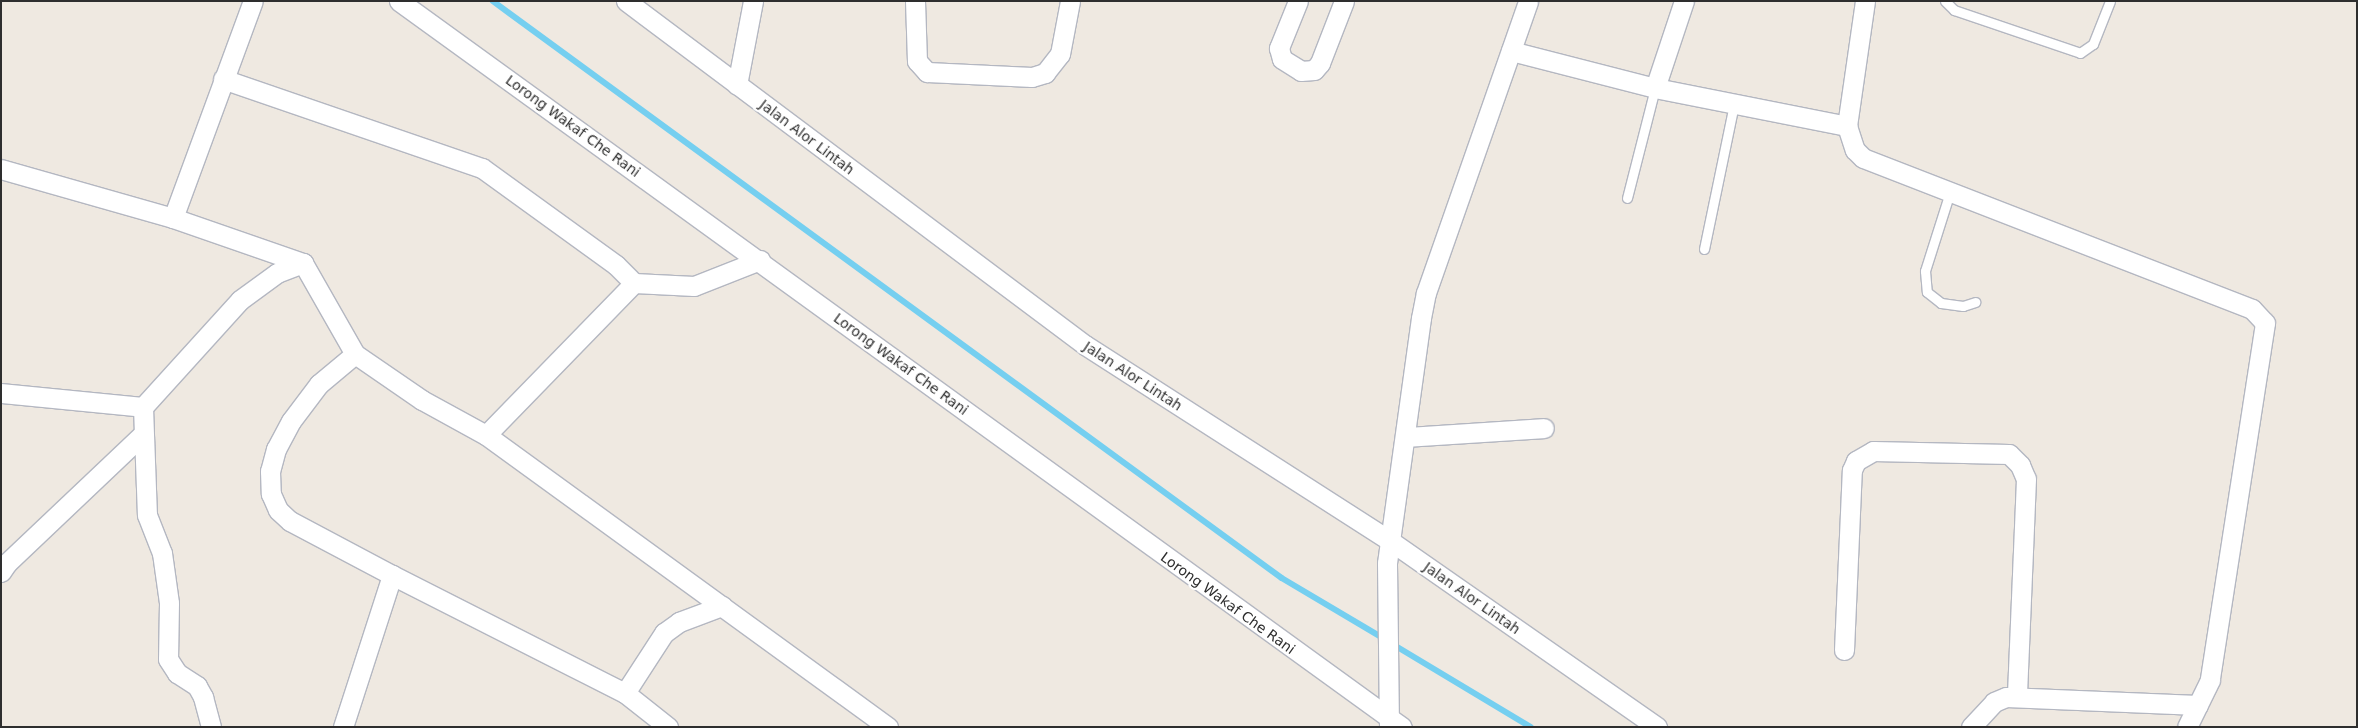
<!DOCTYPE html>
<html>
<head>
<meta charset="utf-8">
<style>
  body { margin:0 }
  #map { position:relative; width:2358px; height:728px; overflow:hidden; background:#efe9e1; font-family:"DejaVu Sans",sans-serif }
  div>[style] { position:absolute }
  .stream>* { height:5.5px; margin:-2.75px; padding:0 2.75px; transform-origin:2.75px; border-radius:2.75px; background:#75cff0 }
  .roads { filter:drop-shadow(1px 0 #b4b7c1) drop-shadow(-1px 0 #b4b7c1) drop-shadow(0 1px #b4b7c1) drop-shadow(0 -1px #b4b7c1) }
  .service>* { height:9px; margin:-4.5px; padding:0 4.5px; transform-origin:4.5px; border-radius:4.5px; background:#fff }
  .minor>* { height:19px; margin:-9.5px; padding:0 9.5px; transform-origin:9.5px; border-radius:9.5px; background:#fff }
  span { translate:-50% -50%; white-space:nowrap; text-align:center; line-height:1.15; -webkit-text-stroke:4.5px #fff; paint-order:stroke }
  .street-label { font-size:14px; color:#2e2e2e }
  .frame { position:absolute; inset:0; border:2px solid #2e2e2e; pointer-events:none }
</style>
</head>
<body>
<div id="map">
  <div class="stream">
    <div style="left:493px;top:1px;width:977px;rotate:36.18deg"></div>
    <div style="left:1282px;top:578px;width:117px;rotate:30.7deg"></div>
    <div style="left:1391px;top:643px;width:163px;rotate:31deg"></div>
  </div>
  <div class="roads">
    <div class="service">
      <div style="left:1945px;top:1px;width:13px;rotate:45deg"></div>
      <div style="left:1954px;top:10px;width:133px;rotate:18.8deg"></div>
      <div style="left:2080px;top:53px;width:16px;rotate:-35deg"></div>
      <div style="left:2093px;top:44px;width:46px;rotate:-68.4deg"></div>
      <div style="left:1950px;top:192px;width:83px;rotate:107.6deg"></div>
      <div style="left:1925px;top:271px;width:21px;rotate:85deg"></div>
      <div style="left:1927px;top:292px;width:18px;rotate:38deg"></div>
      <div style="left:1941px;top:303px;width:22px;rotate:8deg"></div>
      <div style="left:1963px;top:306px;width:13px;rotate:-18deg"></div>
      <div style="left:1627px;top:198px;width:114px;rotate:-75.7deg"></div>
      <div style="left:1704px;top:249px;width:148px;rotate:-78.3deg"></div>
    </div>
    <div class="minor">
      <div style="left:399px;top:1px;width:1238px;rotate:35.9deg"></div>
      <div style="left:626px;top:1px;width:574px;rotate:36.85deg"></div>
      <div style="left:1085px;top:345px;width:361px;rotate:32.7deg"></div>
      <div style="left:1389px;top:540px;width:327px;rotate:34.9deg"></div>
      <div style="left:915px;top:1px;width:60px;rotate:88.1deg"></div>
      <div style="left:917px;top:61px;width:15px;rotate:48deg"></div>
      <div style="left:927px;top:72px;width:105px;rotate:2.7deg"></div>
      <div style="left:1032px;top:77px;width:14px;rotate:-17deg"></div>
      <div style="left:1045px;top:73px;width:24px;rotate:-52deg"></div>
      <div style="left:1060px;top:54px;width:54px;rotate:-79.3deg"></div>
      <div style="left:1298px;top:1px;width:51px;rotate:112deg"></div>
      <div style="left:1279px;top:48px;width:11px;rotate:75deg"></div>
      <div style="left:1282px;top:59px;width:22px;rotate:32deg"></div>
      <div style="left:1301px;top:71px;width:13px;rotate:-4deg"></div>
      <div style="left:1314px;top:70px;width:9px;rotate:-49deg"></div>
      <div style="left:1320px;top:63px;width:66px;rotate:-68.8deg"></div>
      <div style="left:1865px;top:1px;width:126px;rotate:98.2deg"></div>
      <div style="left:1847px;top:126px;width:25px;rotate:72deg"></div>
      <div style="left:1855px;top:150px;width:11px;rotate:45deg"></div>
      <div style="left:1863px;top:158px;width:417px;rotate:21.2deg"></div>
      <div style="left:2252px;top:309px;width:19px;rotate:47deg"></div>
      <div style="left:2265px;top:323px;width:361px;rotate:98.8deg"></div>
      <div style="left:2210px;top:680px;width:52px;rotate:116.1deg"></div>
      <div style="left:1511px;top:51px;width:149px;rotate:14.4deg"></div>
      <div style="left:1655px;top:88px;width:196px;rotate:11.2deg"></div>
      <div style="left:223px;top:79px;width:274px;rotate:19deg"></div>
      <div style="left:482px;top:168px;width:165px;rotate:35.9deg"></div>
      <div style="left:616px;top:265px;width:25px;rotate:45deg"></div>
      <div style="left:634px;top:283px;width:212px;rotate:134.2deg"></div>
      <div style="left:737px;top:85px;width:86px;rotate:-79.2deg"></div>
      <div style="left:1655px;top:88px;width:92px;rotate:-71.6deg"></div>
      <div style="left:1px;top:169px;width:179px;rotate:15.9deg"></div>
      <div style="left:173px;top:218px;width:138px;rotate:19.1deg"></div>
      <div style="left:303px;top:263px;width:105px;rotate:60.3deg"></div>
      <div style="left:355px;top:354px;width:81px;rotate:34.5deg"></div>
      <div style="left:422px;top:400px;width:73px;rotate:28.7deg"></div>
      <div style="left:486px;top:435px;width:497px;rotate:36deg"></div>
      <div style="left:173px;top:218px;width:231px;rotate:-69.8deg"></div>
      <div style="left:634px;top:283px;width:60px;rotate:2.9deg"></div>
      <div style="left:694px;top:286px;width:71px;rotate:-21.5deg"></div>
      <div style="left:355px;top:354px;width:47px;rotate:140.2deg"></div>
      <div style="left:319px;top:384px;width:46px;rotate:127.1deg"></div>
      <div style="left:291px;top:421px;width:32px;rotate:118deg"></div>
      <div style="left:276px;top:449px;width:23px;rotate:105deg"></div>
      <div style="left:270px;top:471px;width:23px;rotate:88deg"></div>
      <div style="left:271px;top:494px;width:17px;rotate:66deg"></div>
      <div style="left:278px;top:510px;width:16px;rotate:43deg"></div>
      <div style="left:290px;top:521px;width:115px;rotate:27.9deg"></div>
      <div style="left:392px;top:575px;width:261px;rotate:26.9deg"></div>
      <div style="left:625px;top:693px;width:55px;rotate:38.3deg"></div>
      <div style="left:1px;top:393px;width:143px;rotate:5.6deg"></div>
      <div style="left:143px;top:407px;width:144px;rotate:-47.8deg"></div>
      <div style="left:240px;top:300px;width:46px;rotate:-36.1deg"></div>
      <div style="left:277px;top:273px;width:28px;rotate:-21deg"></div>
      <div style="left:143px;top:407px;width:108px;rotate:87.9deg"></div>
      <div style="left:147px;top:515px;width:41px;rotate:68.5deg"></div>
      <div style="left:162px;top:553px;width:50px;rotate:82deg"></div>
      <div style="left:169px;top:603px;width:56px;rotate:91deg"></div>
      <div style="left:168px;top:659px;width:17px;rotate:57deg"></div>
      <div style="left:177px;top:673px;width:24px;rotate:33deg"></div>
      <div style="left:197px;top:686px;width:13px;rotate:61deg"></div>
      <div style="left:203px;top:697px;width:31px;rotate:75deg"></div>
      <div style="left:1406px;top:437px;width:138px;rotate:-3.7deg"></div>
      <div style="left:1px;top:572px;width:11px;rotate:-56deg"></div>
      <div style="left:7px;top:563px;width:187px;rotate:-43.5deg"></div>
      <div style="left:1844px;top:650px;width:180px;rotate:-87.5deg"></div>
      <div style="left:1852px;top:470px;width:10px;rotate:-66deg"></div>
      <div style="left:1856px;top:461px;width:20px;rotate:-30deg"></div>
      <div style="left:1873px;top:451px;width:136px;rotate:1.3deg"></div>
      <div style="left:2009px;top:454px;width:16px;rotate:45deg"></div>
      <div style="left:2020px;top:465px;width:15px;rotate:67deg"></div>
      <div style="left:2026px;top:479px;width:218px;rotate:92.4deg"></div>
      <div style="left:625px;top:693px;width:72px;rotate:-57deg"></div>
      <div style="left:664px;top:633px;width:19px;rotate:-36deg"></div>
      <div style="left:679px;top:622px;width:46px;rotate:-20.4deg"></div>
      <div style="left:343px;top:727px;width:160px;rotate:-72.1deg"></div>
      <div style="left:1389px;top:727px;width:164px;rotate:-90.7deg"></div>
      <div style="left:1387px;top:563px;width:247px;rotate:-82.1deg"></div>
      <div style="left:1421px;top:318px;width:25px;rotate:-79deg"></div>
      <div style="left:1426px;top:293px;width:309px;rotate:-70.7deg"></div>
      <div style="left:1971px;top:727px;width:34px;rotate:-47deg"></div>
      <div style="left:1994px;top:702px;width:13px;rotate:-23deg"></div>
      <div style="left:2006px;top:697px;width:192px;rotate:2.4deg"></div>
    </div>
  </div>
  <div class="street-label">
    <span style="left:573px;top:126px;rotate:36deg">Lorong Wakaf Che Rani</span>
    <span style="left:807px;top:137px;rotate:37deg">Jalan Alor Lintah</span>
    <span style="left:901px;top:364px;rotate:36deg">Lorong Wakaf Che Rani</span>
    <span style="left:1133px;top:376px;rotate:33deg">Jalan Alor Lintah</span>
    <span style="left:1472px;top:598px;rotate:35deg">Jalan Alor Lintah</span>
    <span style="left:1228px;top:603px;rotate:36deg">Lorong Wakaf Che Rani</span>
  </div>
  <div class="frame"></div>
</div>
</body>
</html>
